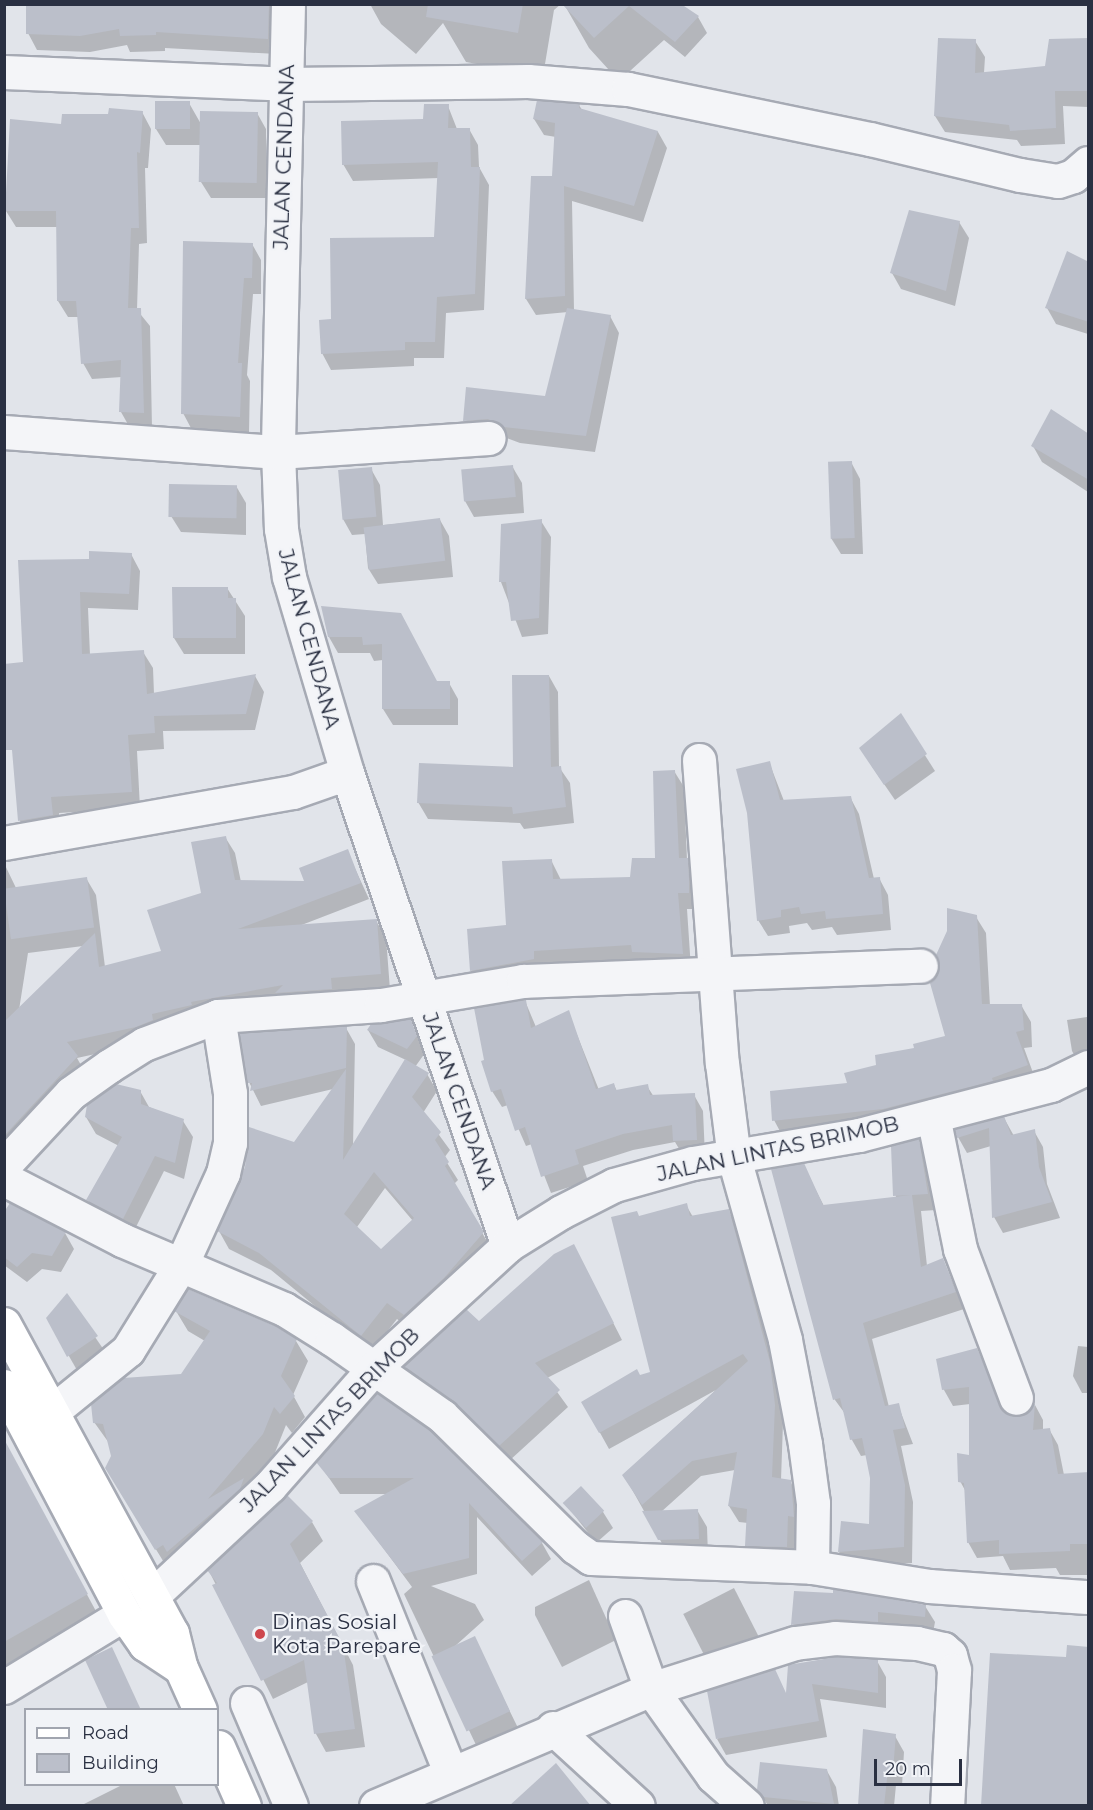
<!DOCTYPE html>
<html>
<head>
<meta charset="utf-8">
<style>
  body { margin:0 }
  #map { position:relative; width:1093px; height:1810px; overflow:hidden; background:#e1e4ea; font-family:Montserrat,sans-serif }
  div>[style] { position:absolute }
  .shadow>* { inset:0; background:#0003; transform-origin:0 0 }
  .building>* { inset:0; background:#bbbfca; transform-origin:0 0 }
  .roads { filter:drop-shadow(2px 0 #a6aab4) drop-shadow(-2px 0 #a6aab4) drop-shadow(0 2px #a6aab4) drop-shadow(0 -2px #a6aab4) }
  .minor>* { height:33px; margin:-16.5px; padding:0 16.5px; transform-origin:16.5px; border-radius:16.5px; background:#f4f5f8 }
  .major>* { height:33px; margin:-16.5px; padding:0 16.5px; transform-origin:16.5px; border-radius:16.5px; background:#fff }
  .dots>* { width:16px; height:16px; translate:-50% -50%; box-sizing:border-box; border:3px solid #f1f3f7; border-radius:50% }
  span { translate:-50% -50%; white-space:nowrap; text-align:center; line-height:1.15; -webkit-text-stroke:4.5px #f1f3f7; paint-order:stroke }
  .street-label { font-size:21px; color:#2a3042 }
  .poi-label { font-size:21px; color:#2a3042 }
  .left { translate:0 -50%; text-align:left }
  .frame { position:absolute; inset:0; border:6px solid #2a3042; pointer-events:none }
  .legend { position:absolute; left:24px; top:1708px; width:195px; height:78px; box-sizing:border-box; background:#f1f3f7; border:2px solid #a1a5af; margin:0; padding:8px 10px; list-style:none; font-size:18px; color:#2a3042 }
  .legend li { display:flex; align-items:center; gap:12px; height:30px }
  .legend b { width:30px; border:2px solid #a1a5af }
  .scale { position:absolute; left:874px; top:1759px; width:88px; height:27px; box-sizing:border-box; border:3px solid #2a3042; border-top:0; padding-left:8px; font-size:18px; line-height:21px; white-space:nowrap; color:#2a3042; -webkit-text-stroke:4px #f1f3f7; paint-order:stroke }
</style>
</head>
<body>
<div id="map">
  <div class="shadow">
    <div style="clip-path:polygon(74px 4px,282px 4px,277px 54px,165px 48px,165px 51px,130px 52px,127px 45px,90px 52px,37px 50px,28px 33px)"></div>
    <div style="clip-path:polygon(370px 4px,561px 4px,554px 10px,543px 76px,466px 62px,443px 23px,416px 54px,381px 24px)"></div>
    <div style="clip-path:polygon(564px 4px,648px 4px,698px 17px,707px 33px,685px 57px,664px 40px,619px 81px,589px 48px)"></div>
    <div style="clip-path:polygon(1088px 40px,1088px 107px,1063px 106px,1065px 144px,1021px 146px,1017px 140px,945px 132px,935px 116px,975px 41px,985px 57px,984px 73px,1046px 67px)"></div>
    <div style="clip-path:polygon(189px 103px,201px 124px,257px 113px,266px 129px,266px 198px,211px 198px,201px 182px,201px 145px,166px 145px,156px 129px)"></div>
    <div style="clip-path:polygon(579px 105px,582px 110px,658px 132px,667px 148px,643px 222px,572px 201px,574px 310px,610px 316px,619px 333px,595px 452px,520px 443px,499px 435px,473px 437px,464px 421px,546px 398px,568px 312px,536px 315px,526px 299px,553px 177px,556px 137px,544px 135px,534px 119px)"></div>
    <div style="clip-path:polygon(448px 106px,457px 129px,469px 129px,478px 145px,479px 167px,489px 185px,484px 310px,446px 313px,444px 358px,414px 358px,414px 366px,331px 370px,322px 353px,333px 321px,436px 239px,439px 178px,353px 181px,343px 164px)"></div>
    <div style="clip-path:polygon(142px 112px,151px 129px,148px 168px,145px 168px,147px 243px,139px 244px,137px 310px,150px 326px,152px 428px,130px 428px,121px 412px,122px 377px,92px 379px,83px 363px,79px 317px,68px 317px,58px 301px,58px 227px,16px 227px,6px 211px,11px 121px,63px 125px)"></div>
    <div style="clip-path:polygon(959px 222px,969px 238px,955px 306px,901px 289px,892px 273px)"></div>
    <div style="clip-path:polygon(252px 244px,261px 260px,261px 294px,253px 294px,247px 375px,250px 381px,249px 433px,192px 430px,183px 413px)"></div>
    <div style="clip-path:polygon(1088px 264px,1088px 334px,1056px 324px,1047px 308px)"></div>
    <div style="clip-path:polygon(1088px 436px,1088px 492px,1042px 462px,1033px 446px)"></div>
    <div style="clip-path:polygon(851px 462px,860px 479px,863px 554px,841px 554px,831px 538px)"></div>
    <div style="clip-path:polygon(512px 466px,522px 483px,524px 513px,474px 517px,465px 501px)"></div>
    <div style="clip-path:polygon(371px 469px,380px 485px,383px 525px,440px 520px,449px 536px,453px 577px,378px 584px,368px 568px,365px 534px,352px 535px,343px 519px)"></div>
    <div style="clip-path:polygon(236px 486px,246px 503px,246px 535px,181px 532px,171px 516px)"></div>
    <div style="clip-path:polygon(541px 521px,551px 537px,548px 634px,522px 637px,501px 582px)"></div>
    <div style="clip-path:polygon(131px 554px,140px 571px,138px 610px,88px 608px,90px 655px,143px 652px,153px 668px,154px 694px,255px 676px,264px 692px,255px 730px,163px 731px,164px 749px,137px 751px,140px 808px,59px 813px,61px 831px,29px 837px,20px 821px,5px 665px,24px 664px,91px 561px)"></div>
    <div style="clip-path:polygon(227px 588px,245px 616px,245px 654px,184px 654px,174px 638px,173px 589px)"></div>
    <div style="clip-path:polygon(400px 614px,437px 683px,449px 683px,458px 699px,458px 725px,393px 725px,383px 709px,383px 660px,374px 661px,370px 653px,338px 653px,329px 637px)"></div>
    <div style="clip-path:polygon(549px 676px,558px 692px,559px 767px,570px 783px,574px 823px,524px 829px,520px 823px,428px 819px,418px 802px,514px 769px)"></div>
    <div style="clip-path:polygon(900px 716px,935px 771px,895px 800px,871px 765px)"></div>
    <div style="clip-path:polygon(769px 762px,784px 801px,850px 797px,859px 814px,874px 879px,879px 878px,888px 895px,891px 930px,837px 935px,832px 927px,812px 930px,807px 923px,789px 926px,790px 933px,768px 936px,758px 920px)"></div>
    <div style="clip-path:polygon(674px 771px,684px 787px,687px 860px,696px 876px,698px 909px,687px 909px,691px 969px,481px 987px,471px 971px,507px 927px,551px 860px,561px 880px,632px 879px,657px 859px)"></div>
    <div style="clip-path:polygon(evenodd,225px 837px,235px 853px,241px 882px,307px 883px,347px 851px,369px 899px,299px 926px,376px 921px,386px 937px,390px 990px,77px 1058px,86px 1074px,4px 1156px,4px 863px,16px 888px,86px 878px,96px 895px,105px 967px,163px 952px,203px 894px,225px 837px,83px 946px,19px 1010px,28px 953px,83px 946px)"></div>
    <div style="clip-path:polygon(976px 917px,986px 933px,990px 1006px,1021px 1005px,1031px 1022px,1032px 1047px,1024px 1048px,1036px 1081px,783px 1137px,774px 1120px,849px 1085px,878px 1066px,946px 1037px,939px 975px)"></div>
    <div style="clip-path:polygon(525px 1001px,536px 1027px,568px 1012px,599px 1090px,614px 1085px,617px 1091px,647px 1086px,654px 1097px,694px 1095px,703px 1111px,705px 1156px,684px 1157px,675px 1142px,633px 1150px,583px 1166px,588px 1181px,551px 1193px,532px 1144px,526px 1146px,508px 1105px,502px 1107px,492px 1091px)"></div>
    <div style="clip-path:polygon(1087px 1017px,1088px 1066px,1081px 1067px,1072px 1051px,1067px 1020px)"></div>
    <div style="clip-path:polygon(evenodd,410px 1021px,425px 1053px,415px 1067px,427px 1074px,437px 1091px,423px 1113px,450px 1150px,444px 1158px,458px 1180px,454px 1184px,492px 1250px,414px 1332px,397px 1319px,371px 1352px,271px 1270px,229px 1249px,219px 1231px,295px 1143px,333px 1089px,261px 1106px,249px 1082px,346px 1028px,355px 1044px,353px 1147px,406px 1060px,378px 1047px,368px 1030px,410px 1021px,385px 1188px,413px 1221px,381px 1251px,357px 1227px,385px 1188px)"></div>
    <div style="clip-path:polygon(140px 1091px,149px 1107px,183px 1121px,193px 1137px,184px 1179px,164px 1171px,132px 1235px,97px 1216px,88px 1200px,119px 1146px,96px 1134px,86px 1117px)"></div>
    <div style="clip-path:polygon(1004px 1118px,1014px 1136px,1034px 1131px,1043px 1147px,1047px 1184px,1060px 1218px,1003px 1233px,994px 1217px,991px 1146px,967px 1153px,958px 1137px)"></div>
    <div style="clip-path:polygon(918px 1141px,927px 1157px,936px 1210px,921px 1211px,927px 1266px,943px 1260px,964px 1309px,872px 1339px,889px 1407px,898px 1405px,913px 1444px,901px 1446px,913px 1502px,912px 1563px,848px 1568px,839px 1552px,871px 1526px,872px 1478px,867px 1455px,861px 1456px,852px 1440px,846px 1415px,835px 1400px,773px 1170px,803px 1165px,824px 1206px,896px 1198px,892px 1147px)"></div>
    <div style="clip-path:polygon(686px 1205px,693px 1217px,728px 1210px,737px 1227px,775px 1362px,783px 1423px,781px 1480px,790px 1481px,799px 1498px,796px 1563px,756px 1561px,747px 1545px,748px 1523px,739px 1522px,729px 1506px,735px 1470px,701px 1476px,661px 1512px,697px 1510px,707px 1527px,708px 1555px,669px 1556px,624px 1475px,716px 1390px,609px 1449px,583px 1402px,651px 1373px,639px 1218px)"></div>
    <div style="clip-path:polygon(4px 1215px,65px 1233px,74px 1249px,61px 1272px,42px 1269px,27px 1282px,4px 1265px)"></div>
    <div style="clip-path:polygon(574px 1246px,622px 1340px,547px 1378px,568px 1407px,509px 1461px,415px 1383px,406px 1367px,479px 1323px)"></div>
    <div style="clip-path:polygon(66px 1295px,106px 1353px,78px 1372px,48px 1319px)"></div>
    <div style="clip-path:polygon(176px 1311px,296px 1341px,308px 1361px,293px 1395px,305px 1417px,292px 1433px,286px 1425px,274px 1455px,168px 1569px,119px 1489px,109px 1443px,94px 1422px,181px 1376px,205px 1341px,188px 1331px)"></div>
    <div style="clip-path:polygon(1078px 1346px,1088px 1347px,1088px 1393px,1082px 1393px,1073px 1376px)"></div>
    <div style="clip-path:polygon(976px 1350px,1006px 1414px,1023px 1417px,1035px 1405px,1043px 1420px,1043px 1430px,1049px 1429px,1058px 1445px,1064px 1475px,1088px 1473px,1088px 1575px,1060px 1575px,1056px 1568px,1010px 1570px,1003px 1556px,977px 1558px,968px 1542px,966px 1492px,960px 1481px,970px 1457px,970px 1404px,953px 1406px,944px 1390px,938px 1360px)"></div>
    <div style="clip-path:polygon(377px 1395px,542px 1543px,551px 1559px,532px 1576px,477px 1517px,477px 1574px,431px 1586px,475px 1604px,484px 1620px,454px 1647px,474px 1638px,518px 1728px,477px 1747px,404px 1594px,412px 1587px,356px 1511px,388px 1494px,340px 1494px,318px 1462px)"></div>
    <div style="clip-path:polygon(4px 1441px,104px 1626px,4px 1683px)"></div>
    <div style="clip-path:polygon(565px 1503px,603px 1512px,613px 1528px,596px 1543px)"></div>
    <div style="clip-path:polygon(312px 1522px,323px 1541px,300px 1563px,353px 1665px,365px 1747px,326px 1752px,316px 1734px,308px 1682px,273px 1699px,209px 1571px)"></div>
    <div style="clip-path:polygon(589px 1580px,616px 1640px,562px 1667px,535px 1615px,535px 1607px)"></div>
    <div style="left:734px;top:1588px;width:56px;height:57px;rotate:63deg"></div>
    <div style="clip-path:polygon(795px 1593px,925px 1606px,935px 1622px,933px 1633px,802px 1640px,793px 1624px)"></div>
    <div style="clip-path:polygon(877px 1661px,886px 1677px,886px 1708px,820px 1699px,827px 1737px,726px 1755px,717px 1739px,788px 1696px,790px 1666px)"></div>
    <div style="clip-path:polygon(895px 1736px,904px 1752px,902px 1786px,896px 1785px,894px 1806px,859px 1806px)"></div>
    <div style="clip-path:polygon(827px 1771px,836px 1787px,839px 1806px,768px 1806px,759px 1790px)"></div>
    <div style="clip-path:polygon(124px 1784px,174px 1784px,184px 1806px,80px 1806px)"></div>
  </div>
  <div class="building">
    <div style="clip-path:polygon(26px 4px,269px 4px,268px 39px,156px 32px,156px 35px,120px 36px,119px 29px,80px 36px,26px 34px)"></div>
    <div style="clip-path:polygon(428px 4px,523px 4px,518px 33px,426px 17px)"></div>
    <div style="clip-path:polygon(562px 4px,681px 4px,699px 16px,675px 42px,629px 6px,594px 38px)"></div>
    <div style="clip-path:polygon(938px 38px,976px 39px,975px 73px,1045px 66px,1049px 39px,1089px 38px,1089px 91px,1055px 91px,1056px 128px,1010px 131px,1009px 125px,934px 116px)"></div>
    <div style="clip-path:polygon(537px 100px,580px 104px,579px 108px,658px 131px,634px 206px,564px 186px,565px 296px,525px 299px,531px 176px,552px 176px,555px 123px,533px 119px)"></div>
    <div style="left:190px;top:101px;width:28px;height:35px;rotate:90deg"></div>
    <div style="clip-path:polygon(424px 104px,449px 104px,448px 128px,470px 128px,471px 167px,480px 167px,475px 294px,437px 297px,435px 342px,405px 342px,405px 350px,321px 354px,319px 320px,331px 319px,330px 238px,434px 237px,438px 162px,342px 165px,341px 121px,423px 119px)"></div>
    <div style="clip-path:polygon(109px 108px,143px 111px,140px 153px,137px 152px,139px 228px,131px 228px,128px 308px,141px 308px,144px 413px,119px 412px,121px 360px,81px 364px,76px 301px,57px 301px,56px 211px,5px 211px,10px 119px,61px 124px,62px 114px,108px 114px)"></div>
    <div style="left:200px;top:111px;width:58px;height:71px;rotate:1deg"></div>
    <div style="clip-path:polygon(909px 210px,960px 221px,946px 291px,890px 273px)"></div>
    <div style="clip-path:polygon(183px 241px,253px 243px,252px 278px,244px 278px,238px 363px,242px 363px,240px 417px,181px 414px)"></div>
    <div style="clip-path:polygon(1067px 251px,1089px 262px,1089px 322px,1045px 308px)"></div>
    <div style="clip-path:polygon(567px 308px,611px 315px,586px 436px,504px 427px,488px 419px,463px 421px,466px 387px,545px 396px)"></div>
    <div style="clip-path:polygon(1051px 409px,1089px 434px,1089px 480px,1031px 446px)"></div>
    <div style="left:852px;top:461px;width:77px;height:24px;rotate:88deg"></div>
    <div style="left:513px;top:465px;width:32px;height:52px;rotate:85deg"></div>
    <div style="left:372px;top:467px;width:50px;height:34px;rotate:85deg"></div>
    <div style="left:169px;top:484px;width:68px;height:33px;rotate:1deg"></div>
    <div style="left:440px;top:518px;width:43px;height:77px;rotate:83deg"></div>
    <div style="clip-path:polygon(542px 519px,539px 618px,511px 621px,506px 582px,499px 582px,501px 524px)"></div>
    <div style="clip-path:polygon(89px 551px,132px 553px,129px 594px,80px 592px,82px 654px,144px 650px,147px 694px,256px 674px,246px 714px,154px 716px,155px 733px,128px 735px,132px 792px,51px 797px,53px 815px,18px 821px,12px 750px,6px 750px,4px 733px,4px 664px,23px 662px,18px 560px,89px 559px)"></div>
    <div style="clip-path:polygon(172px 587px,228px 587px,228px 598px,236px 598px,236px 638px,173px 638px)"></div>
    <div style="clip-path:polygon(321px 606px,401px 613px,437px 681px,450px 681px,450px 709px,382px 709px,382px 644px,363px 645px,362px 637px,328px 637px)"></div>
    <div style="clip-path:polygon(512px 675px,549px 675px,551px 767px,561px 766px,566px 807px,513px 814px,512px 807px,417px 803px,419px 763px,513px 767px)"></div>
    <div style="clip-path:polygon(901px 713px,927px 754px,884px 785px,859px 748px)"></div>
    <div style="clip-path:polygon(770px 761px,780px 800px,851px 796px,869px 878px,880px 877px,883px 914px,826px 919px,825px 911px,801px 914px,799px 907px,781px 910px,781px 917px,757px 921px,747px 813px,736px 769px)"></div>
    <div style="clip-path:polygon(675px 770px,679px 858px,688px 858px,689px 879px,689px 893px,678px 893px,683px 954px,632px 952px,631px 945px,534px 951px,534px 959px,470px 971px,467px 929px,506px 925px,502px 861px,552px 859px,553px 879px,630px 877px,632px 858px,655px 858px,653px 771px)"></div>
    <div style="clip-path:polygon(226px 836px,235px 880px,304px 881px,299px 868px,348px 849px,361px 883px,238px 929px,377px 919px,381px 974px,331px 978px,332px 989px,275px 993px,283px 985px,191px 1002px,192px 1005px,152px 1014px,153px 1020px,136px 1027px,67px 1042px,78px 1056px,4px 1136px,4px 1022px,95px 933px,99px 967px,161px 951px,147px 910px,201px 893px,191px 842px)"></div>
    <div style="left:87px;top:877px;width:51px;height:84px;rotate:82deg"></div>
    <div style="clip-path:polygon(947px 908px,977px 915px,982px 1004px,1022px 1004px,1024px 1030px,1016px 1032px,1028px 1065px,992px 1078px,993px 1081px,883px 1109px,772px 1121px,770px 1091px,847px 1083px,844px 1073px,876px 1065px,875px 1055px,914px 1048px,913px 1044px,945px 1036px,930px 983px,938px 974px,936px 955px,947px 931px)"></div>
    <div style="clip-path:polygon(526px 1000px,531px 1028px,569px 1010px,596px 1089px,614px 1083px,616px 1090px,648px 1084px,650px 1095px,695px 1093px,697px 1140px,673px 1141px,672px 1125px,623px 1134px,575px 1150px,579px 1164px,541px 1177px,525px 1127px,515px 1131px,501px 1089px,491px 1092px,481px 1061px,484px 1060px,474px 1008px)"></div>
    <div style="clip-path:polygon(411px 1019px,417px 1036px,407px 1049px,367px 1030px,371px 1024px)"></div>
    <div style="clip-path:polygon(347px 1026px,346px 1068px,250px 1091px,252px 1083px,247px 1083px,240px 1033px)"></div>
    <div style="clip-path:polygon(evenodd,405px 1059px,429px 1073px,412px 1097px,441px 1132px,435px 1140px,449px 1162px,445px 1166px,484px 1232px,444px 1278px,404px 1315px,387px 1303px,361px 1336px,259px 1253px,217px 1231px,245px 1167px,249px 1127px,294px 1142px,346px 1069px,343px 1160px,405px 1059px,374px 1172px,414px 1218px,381px 1249px,344px 1214px,374px 1172px)"></div>
    <div style="clip-path:polygon(116px 1084px,141px 1090px,141px 1104px,184px 1119px,175px 1163px,155px 1156px,123px 1219px,86px 1200px,122px 1137px,85px 1117px,87px 1105px)"></div>
    <div style="clip-path:polygon(1004px 1116px,1011px 1135px,1035px 1129px,1039px 1167px,1052px 1202px,992px 1218px,989px 1128px,957px 1138px,955px 1129px)"></div>
    <div style="clip-path:polygon(919px 1139px,928px 1194px,912px 1195px,921px 1267px,943px 1258px,956px 1292px,863px 1323px,885px 1406px,899px 1403px,905px 1428px,893px 1430px,905px 1485px,904px 1547px,838px 1552px,841px 1521px,869px 1524px,870px 1478px,862px 1438px,850px 1440px,840px 1398px,833px 1400px,771px 1169px,804px 1163px,823px 1205px,911px 1195px,893px 1196px,891px 1146px)"></div>
    <div style="clip-path:polygon(10px 1203px,66px 1232px,52px 1256px,32px 1253px,17px 1267px,4px 1257px,4px 1212px)"></div>
    <div style="clip-path:polygon(687px 1203px,690px 1216px,729px 1209px,770px 1362px,775px 1405px,772px 1477px,791px 1480px,794px 1517px,788px 1516px,787px 1547px,745px 1546px,747px 1509px,728px 1506px,737px 1452px,692px 1461px,642px 1505px,622px 1475px,748px 1361px,743px 1354px,599px 1433px,581px 1402px,637px 1369px,640px 1375px,650px 1372px,611px 1217px,637px 1211px,639px 1216px)"></div>
    <div style="clip-path:polygon(574px 1244px,614px 1323px,535px 1363px,560px 1390px,499px 1446px,455px 1403px,404px 1366px,466px 1309px,479px 1321px,554px 1254px)"></div>
    <div style="clip-path:polygon(188px 1289px,275px 1326px,297px 1339px,281px 1376px,295px 1396px,280px 1414px,274px 1407px,263px 1434px,208px 1499px,244px 1478px,240px 1489px,167px 1552px,163px 1545px,155px 1550px,105px 1468px,111px 1456px,103px 1424px,93px 1423px,91px 1404px,123px 1378px,181px 1374px,210px 1331px,174px 1311px)"></div>
    <div style="clip-path:polygon(67px 1293px,98px 1336px,67px 1357px,46px 1318px)"></div>
    <div style="clip-path:polygon(977px 1348px,1004px 1412px,1022px 1416px,1035px 1403px,1033px 1430px,1050px 1428px,1058px 1474px,1089px 1472px,1089px 1544px,1070px 1544px,1070px 1551px,999px 1554px,999px 1540px,967px 1543px,964px 1483px,958px 1482px,957px 1453px,969px 1455px,969px 1387px,942px 1390px,936px 1359px)"></div>
    <div style="clip-path:polygon(377px 1393px,430px 1430px,543px 1542px,522px 1561px,469px 1503px,469px 1558px,403px 1574px,354px 1511px,414px 1478px,329px 1478px,316px 1462px)"></div>
    <div style="clip-path:polygon(4px 1439px,88px 1594px,4px 1642px)"></div>
    <div style="left:581px;top:1486px;width:34px;height:25px;rotate:47deg"></div>
    <div style="clip-path:polygon(287px 1495px,313px 1521px,290px 1544px,343px 1645px,355px 1729px,314px 1734px,304px 1660px,261px 1681px,212px 1585px,217px 1583px,207px 1570px)"></div>
    <div style="clip-path:polygon(698px 1509px,699px 1539px,658px 1540px,642px 1511px)"></div>
    <div style="clip-path:polygon(833px 1589px,926px 1605px,925px 1617px,878px 1612px,878px 1622px,836px 1619px,791px 1625px,794px 1591px,833px 1593px)"></div>
    <div style="left:475px;top:1636px;width:83px;height:48px;rotate:65deg"></div>
    <div style="clip-path:polygon(1067px 1645px,1089px 1647px,1089px 1806px,981px 1806px,990px 1653px,1066px 1657px)"></div>
    <div style="clip-path:polygon(112px 1647px,141px 1710px,108px 1710px,85px 1660px)"></div>
    <div style="clip-path:polygon(836px 1657px,878px 1659px,878px 1693px,812px 1684px,819px 1721px,716px 1739px,707px 1691px,775px 1669px,786px 1693px,788px 1665px)"></div>
    <div style="clip-path:polygon(863px 1729px,896px 1734px,893px 1770px,888px 1770px,884px 1806px,858px 1806px)"></div>
    <div style="clip-path:polygon(760px 1762px,827px 1769px,834px 1804px,763px 1797px,757px 1790px)"></div>
    <div style="clip-path:polygon(556px 1763px,591px 1806px,509px 1806px)"></div>
  </div>
  <div class="roads">
    <div class="minor">
      <div style="left:288px;top:4px;width:448px;rotate:91.3deg"></div>
      <div style="left:278px;top:452px;width:77px;rotate:87.8deg"></div>
      <div style="left:281px;top:529px;width:49px;rotate:80.5deg"></div>
      <div style="left:289px;top:577px;width:204px;rotate:73.5deg"></div>
      <div style="left:347px;top:773px;width:499px;rotate:71.2deg"></div>
      <div style="left:4px;top:72px;width:282px;rotate:2.4deg"></div>
      <div style="left:286px;top:84px;width:242px;rotate:-0.7deg"></div>
      <div style="left:528px;top:81px;width:100px;rotate:4.6deg"></div>
      <div style="left:628px;top:89px;width:247px;rotate:11.7deg"></div>
      <div style="left:870px;top:139px;width:154px;rotate:13.5deg"></div>
      <div style="left:1020px;top:175px;width:38px;rotate:9deg"></div>
      <div style="left:1058px;top:181px;width:16px;rotate:-18deg"></div>
      <div style="left:1073px;top:176px;width:20px;rotate:-41deg"></div>
      <div style="left:4px;top:432px;width:275px;rotate:4.2deg"></div>
      <div style="left:278px;top:452px;width:211px;rotate:-3.8deg"></div>
      <div style="left:699px;top:760px;width:304px;rotate:85.7deg"></div>
      <div style="left:722px;top:1063px;width:96px;rotate:82.8deg"></div>
      <div style="left:734px;top:1158px;width:189px;rotate:74.3deg"></div>
      <div style="left:785px;top:1340px;width:106px;rotate:79.1deg"></div>
      <div style="left:805px;top:1444px;width:60px;rotate:82.3deg"></div>
      <div style="left:813px;top:1503px;width:64px;rotate:90.9deg"></div>
      <div style="left:4px;top:843px;width:293px;rotate:-10deg"></div>
      <div style="left:293px;top:792px;width:57px;rotate:-19.4deg"></div>
      <div style="left:933px;top:1116px;width:136px;rotate:78.5deg"></div>
      <div style="left:960px;top:1249px;width:159px;rotate:69.4deg"></div>
      <div style="left:4px;top:1165px;width:98px;rotate:-47.1deg"></div>
      <div style="left:71px;top:1093px;width:47px;rotate:-35.4deg"></div>
      <div style="left:109px;top:1066px;width:41px;rotate:-32.2deg"></div>
      <div style="left:144px;top:1044px;width:79px;rotate:-20.7deg"></div>
      <div style="left:218px;top:1016px;width:163px;rotate:-3.9deg"></div>
      <div style="left:381px;top:1005px;width:144px;rotate:-9.6deg"></div>
      <div style="left:523px;top:981px;width:398px;rotate:-2.2deg"></div>
      <div style="left:4px;top:1179px;width:133px;rotate:27.3deg"></div>
      <div style="left:122px;top:1240px;width:176px;rotate:23.1deg"></div>
      <div style="left:284px;top:1309px;width:57px;rotate:32deg"></div>
      <div style="left:332px;top:1339px;width:134px;rotate:35deg"></div>
      <div style="left:442px;top:1416px;width:187px;rotate:44.6deg"></div>
      <div style="left:575px;top:1547px;width:19px;rotate:35deg"></div>
      <div style="left:591px;top:1558px;width:221px;rotate:2.3deg"></div>
      <div style="left:812px;top:1567px;width:119px;rotate:9.2deg"></div>
      <div style="left:929px;top:1586px;width:159px;rotate:4deg"></div>
      <div style="left:54px;top:1410px;width:95px;rotate:-39deg"></div>
      <div style="left:128px;top:1350px;width:102px;rotate:-58.2deg"></div>
      <div style="left:182px;top:1263px;width:99px;rotate:-65.5deg"></div>
      <div style="left:223px;top:1173px;width:31px;rotate:-77deg"></div>
      <div style="left:230px;top:1143px;width:50px;rotate:-90deg"></div>
      <div style="left:230px;top:1093px;width:78px;rotate:-98.9deg"></div>
      <div style="left:373px;top:1581px;width:206px;rotate:68deg"></div>
      <div style="left:152px;top:1596px;width:161px;rotate:-43deg"></div>
      <div style="left:270px;top:1486px;width:157px;rotate:-48.6deg"></div>
      <div style="left:374px;top:1368px;width:182px;rotate:-42.5deg"></div>
      <div style="left:508px;top:1245px;width:62px;rotate:-31.9deg"></div>
      <div style="left:561px;top:1212px;width:59px;rotate:-27deg"></div>
      <div style="left:614px;top:1185px;width:82px;rotate:-15.6deg"></div>
      <div style="left:693px;top:1163px;width:168px;rotate:-9.6deg"></div>
      <div style="left:859px;top:1135px;width:198px;rotate:-14.6deg"></div>
      <div style="left:1051px;top:1085px;width:41px;rotate:-25.9deg"></div>
      <div style="left:625px;top:1616px;width:77px;rotate:70.4deg"></div>
      <div style="left:651px;top:1689px;width:107px;rotate:54.5deg"></div>
      <div style="left:713px;top:1776px;width:45px;rotate:41.4deg"></div>
      <div style="left:4px;top:1687px;width:140px;rotate:-31.3deg"></div>
      <div style="left:247px;top:1703px;width:112px;rotate:66.9deg"></div>
      <div style="left:553px;top:1728px;width:115px;rotate:42.5deg"></div>
      <div style="left:376px;top:1806px;width:299px;rotate:-23deg"></div>
      <div style="left:651px;top:1689px;width:151px;rotate:-17.7deg"></div>
      <div style="left:795px;top:1643px;width:40px;rotate:-7.1deg"></div>
      <div style="left:835px;top:1638px;width:82px;rotate:3.5deg"></div>
      <div style="left:917px;top:1643px;width:27px;rotate:13deg"></div>
      <div style="left:943px;top:1649px;width:9px;rotate:41deg"></div>
      <div style="left:950px;top:1655px;width:16px;rotate:75deg"></div>
      <div style="left:954px;top:1670px;width:136px;rotate:92.9deg"></div>
    </div>
    <div class="major">
      <div style="left:4px;top:1324px;width:352px;rotate:61.5deg"></div>
      <div style="left:172px;top:1633px;width:36px;rotate:76deg"></div>
      <div style="left:181px;top:1668px;width:46px;rotate:65.7deg"></div>
      <div style="left:4px;top:1386px;width:258px;rotate:62.2deg"></div>
      <div style="left:124px;top:1614px;width:37px;rotate:55deg"></div>
      <div style="left:145px;top:1644px;width:43px;rotate:33.7deg"></div>
      <div style="left:218px;top:1747px;width:64px;rotate:66.2deg"></div>
    </div>
  </div>
  <div class="dots">
    <div style="left:260px;top:1634px;background:#ce474d"></div>
  </div>
  <div class="street-label">
    <span style="left:284px;top:157px;rotate:-88deg">JALAN CENDANA</span>
    <span style="left:309px;top:639px;rotate:75deg">JALAN CENDANA</span>
    <span style="left:459px;top:1101px;rotate:71deg">JALAN CENDANA</span>
    <span style="left:778px;top:1149px;rotate:-12deg">JALAN LINTAS BRIMOB</span>
    <span style="left:330px;top:1420px;rotate:-46deg">JALAN LINTAS BRIMOB</span>
  </div>
  <div class="poi-label">
    <span class="left" style="left:272px;top:1634px">Dinas Sosial<br>Kota Parepare</span>
  </div>
  <div class="frame"></div>
  <ul class="legend">
  <li><b style="height:8px;background:#fff"></b>Road</li>
  <li><b style="height:16px;background:#bbbfca"></b>Building</li>
  </ul>
  <div class="scale">20 m</div>
</div>
</body>
</html>
